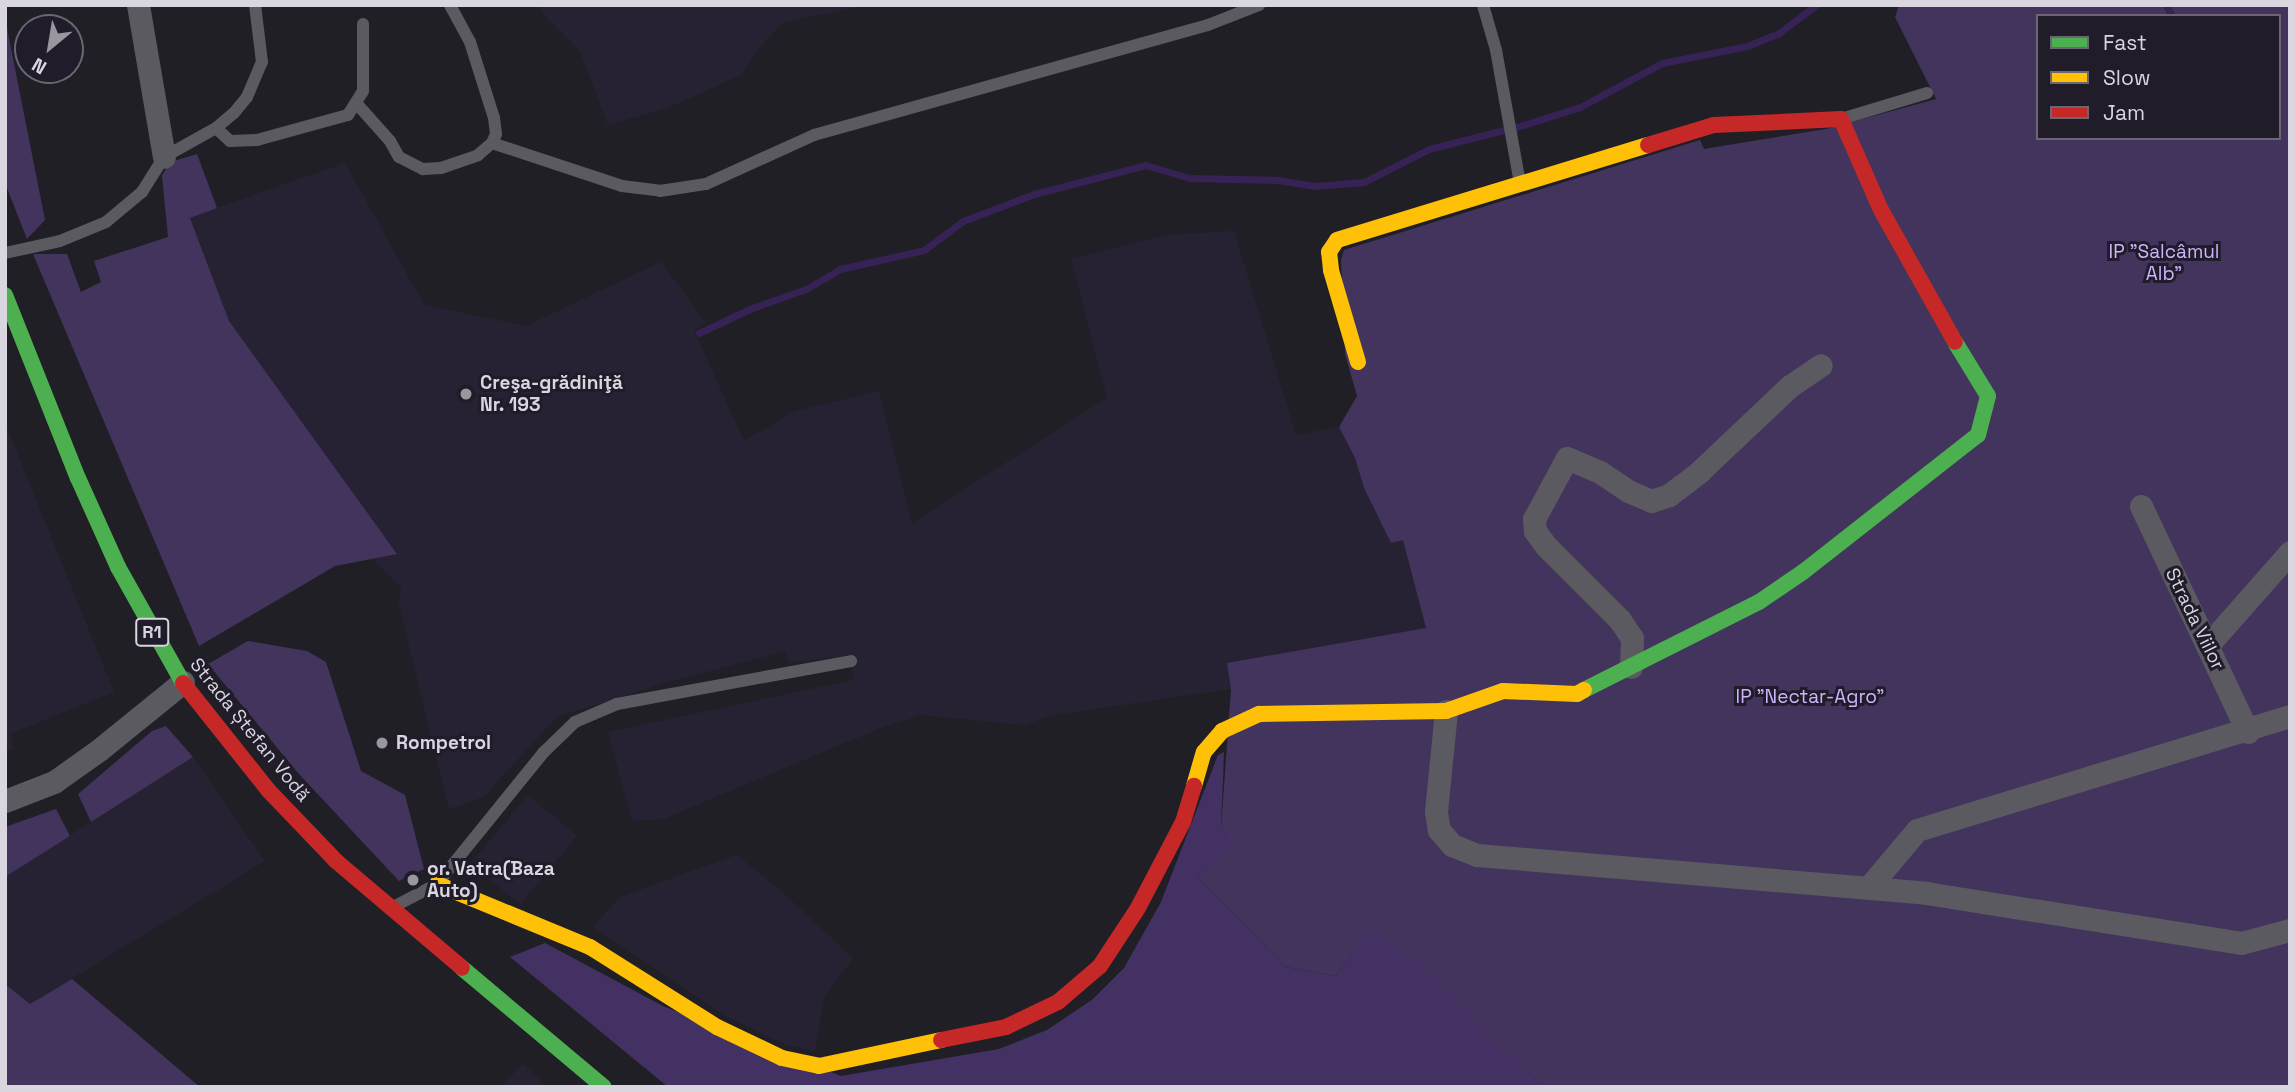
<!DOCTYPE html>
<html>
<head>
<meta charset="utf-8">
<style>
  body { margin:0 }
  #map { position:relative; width:2295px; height:1092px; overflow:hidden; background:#211f26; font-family:"Space Grotesk",sans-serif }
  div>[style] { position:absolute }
  .built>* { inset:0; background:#272233; transform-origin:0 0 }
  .green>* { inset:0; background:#42345c }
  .forest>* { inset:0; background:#443163 }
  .stream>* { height:7px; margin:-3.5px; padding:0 3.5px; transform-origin:3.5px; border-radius:3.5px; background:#362255 }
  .lane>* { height:12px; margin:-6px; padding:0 6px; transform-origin:6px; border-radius:6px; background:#5c5a61 }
  .street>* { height:23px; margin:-11.5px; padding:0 11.5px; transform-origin:11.5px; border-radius:11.5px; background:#5c5a61 }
  .fast>* { height:16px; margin:-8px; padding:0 8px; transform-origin:8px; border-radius:8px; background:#4caf50 }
  .slow>* { height:16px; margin:-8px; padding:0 8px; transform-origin:8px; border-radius:8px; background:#ffc107 }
  .jam>* { height:16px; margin:-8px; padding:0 8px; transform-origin:8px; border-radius:8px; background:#c62828 }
  .dots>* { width:19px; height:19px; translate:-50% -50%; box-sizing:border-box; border:4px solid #201c29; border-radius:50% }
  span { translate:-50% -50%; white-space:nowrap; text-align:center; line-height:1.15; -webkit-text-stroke:6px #201c29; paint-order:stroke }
  .shield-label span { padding:2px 5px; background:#201c29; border:2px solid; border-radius:5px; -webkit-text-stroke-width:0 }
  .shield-label { font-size:18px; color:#d9d6df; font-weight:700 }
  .park-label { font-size:19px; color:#ccb5fc }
  .poi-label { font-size:19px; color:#d9d6df; font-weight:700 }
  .left { translate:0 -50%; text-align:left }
  .street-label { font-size:19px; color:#d9d6df }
  .frame { position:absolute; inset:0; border:7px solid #d9d6df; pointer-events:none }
  .legend { position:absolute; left:2036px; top:14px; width:245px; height:126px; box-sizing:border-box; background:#201c29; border:2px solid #6a6672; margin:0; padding:9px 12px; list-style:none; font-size:21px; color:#d9d6df }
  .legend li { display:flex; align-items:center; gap:14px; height:35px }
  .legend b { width:35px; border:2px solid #6a6672 }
  .north { position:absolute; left:14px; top:14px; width:70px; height:70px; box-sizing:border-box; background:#201c29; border:2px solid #6a6672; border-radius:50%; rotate:210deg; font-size:19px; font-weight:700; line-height:28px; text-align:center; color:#d9d6df }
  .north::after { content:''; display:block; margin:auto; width:24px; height:32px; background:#99969e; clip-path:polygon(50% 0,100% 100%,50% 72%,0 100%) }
</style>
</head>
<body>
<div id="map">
  <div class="built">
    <div style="clip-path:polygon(539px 5px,868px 5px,784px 22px,760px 47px,741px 75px,667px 108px,608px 125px,580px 51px,543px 14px)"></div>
    <div style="clip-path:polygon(345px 163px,424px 305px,526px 326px,661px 262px,706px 323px,694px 331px,744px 441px,795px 411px,879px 391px,912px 523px,1107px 398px,1071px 259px,1166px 235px,1234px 231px,1296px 435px,1339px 427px,1355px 458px,1364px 489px,1391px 543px,1403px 539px,1426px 628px,1227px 664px,1231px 689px,1053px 715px,1023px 725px,922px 715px,878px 729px,663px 819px,632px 821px,608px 732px,853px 680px,850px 655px,788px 663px,786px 651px,664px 683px,557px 717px,483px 797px,449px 809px,399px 604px,401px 586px,372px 559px,396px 553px,229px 321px,190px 217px)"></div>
    <div style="clip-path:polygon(5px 423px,114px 692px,10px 734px,14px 748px,5px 751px)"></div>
    <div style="clip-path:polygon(193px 757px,265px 861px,30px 1004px,5px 984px,5px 877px)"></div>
    <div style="left:528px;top:795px;width:64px;height:89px;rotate:40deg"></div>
    <div style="clip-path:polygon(736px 855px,778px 888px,853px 958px,824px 998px,815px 1051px,787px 1045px,727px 1017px,593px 927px,620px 897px)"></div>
    <div style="clip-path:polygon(523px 1064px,548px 1087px,500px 1087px)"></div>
  </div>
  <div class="green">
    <div style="clip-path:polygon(evenodd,1899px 5px,2290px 5px,2290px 1087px,1545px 1087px,1368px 929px,1336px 976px,1286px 967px,1197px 877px,1235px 844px,1221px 829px,1231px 689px,1227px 663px,1426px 628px,1403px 540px,1391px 543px,1364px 488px,1355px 458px,1339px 427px,1357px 396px,1345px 354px,1341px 260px,1344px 250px,1700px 140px,1704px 149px,1826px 129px,1936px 99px,1895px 17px,1899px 5px,2038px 16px,2279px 16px,2279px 138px,2038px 138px,2038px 16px)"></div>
    <div style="clip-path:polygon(5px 18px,45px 220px,27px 239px,5px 183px)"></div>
    <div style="clip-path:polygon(197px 154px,217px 208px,190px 218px,229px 321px,397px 554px,335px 566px,199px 646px,33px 254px,67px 254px,81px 292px,101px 282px,94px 261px,168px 237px,162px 175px,171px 162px)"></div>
    <div style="clip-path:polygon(248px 641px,307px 651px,326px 662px,361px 771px,405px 795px,424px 869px,399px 881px,298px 773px,208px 664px)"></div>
    <div style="clip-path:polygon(166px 726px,193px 757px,91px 822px,78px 794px,152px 731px)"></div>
    <div style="clip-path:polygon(56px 809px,70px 836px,5px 877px,5px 827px)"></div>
    <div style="clip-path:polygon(72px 979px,200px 1087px,5px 1087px,5px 984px,30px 1004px)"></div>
  </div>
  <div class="forest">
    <div style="clip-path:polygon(1224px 752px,1221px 829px,1236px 844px,1197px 877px,1286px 967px,1336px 976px,1368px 928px,1417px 961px,1500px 1046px,1545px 1087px,668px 1087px,510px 957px,545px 943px,663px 1006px,841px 1076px,999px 1049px,1047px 1030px,1093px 999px,1124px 968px,1161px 902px,1218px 755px)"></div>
  </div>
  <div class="stream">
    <div style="left:2166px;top:5px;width:13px;rotate:61deg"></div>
    <div style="left:699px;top:333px;width:59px;rotate:-25.3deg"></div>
    <div style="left:752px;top:308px;width:57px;rotate:-19.4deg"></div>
    <div style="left:806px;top:289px;width:39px;rotate:-30deg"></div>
    <div style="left:840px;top:269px;width:86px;rotate:-12.7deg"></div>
    <div style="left:924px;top:250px;width:49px;rotate:-36.6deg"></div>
    <div style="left:963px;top:221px;width:76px;rotate:-20.8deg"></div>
    <div style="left:1034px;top:194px;width:116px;rotate:-14.5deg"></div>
    <div style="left:1146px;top:165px;width:45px;rotate:16.8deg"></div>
    <div style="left:1189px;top:178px;width:88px;rotate:1.3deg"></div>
    <div style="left:1277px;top:180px;width:37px;rotate:9deg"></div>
    <div style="left:1314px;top:186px;width:50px;rotate:-4.6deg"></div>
    <div style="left:1364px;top:182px;width:73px;rotate:-26.9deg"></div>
    <div style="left:1429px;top:149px;width:97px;rotate:-14.3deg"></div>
    <div style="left:1523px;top:125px;width:60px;rotate:-17.5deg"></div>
    <div style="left:1580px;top:107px;width:93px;rotate:-28.2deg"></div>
    <div style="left:1662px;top:63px;width:87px;rotate:-11.3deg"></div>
    <div style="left:1747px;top:46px;width:35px;rotate:-22deg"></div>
    <div style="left:1779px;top:33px;width:46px;rotate:-37.1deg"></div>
  </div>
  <div class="lane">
    <div style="left:1483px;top:5px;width:47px;rotate:73.9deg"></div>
    <div style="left:1496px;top:50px;width:135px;rotate:79.8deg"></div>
    <div style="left:357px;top:104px;width:50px;rotate:48.3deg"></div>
    <div style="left:390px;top:141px;width:18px;rotate:61deg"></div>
    <div style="left:399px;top:157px;width:27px;rotate:27deg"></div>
    <div style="left:423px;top:169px;width:18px;rotate:-3deg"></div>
    <div style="left:441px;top:168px;width:39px;rotate:-19deg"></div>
    <div style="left:478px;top:155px;width:18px;rotate:-41deg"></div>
    <div style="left:492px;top:143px;width:10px;rotate:-66deg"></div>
    <div style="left:496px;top:134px;width:16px;rotate:-97deg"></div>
    <div style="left:494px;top:118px;width:80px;rotate:-107.5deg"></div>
    <div style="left:470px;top:42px;width:42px;rotate:-118.4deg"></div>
    <div style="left:1841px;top:119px;width:90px;rotate:-16.8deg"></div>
    <div style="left:216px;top:128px;width:19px;rotate:43deg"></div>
    <div style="left:230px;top:141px;width:27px;rotate:-2deg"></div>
    <div style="left:257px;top:140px;width:94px;rotate:-15.4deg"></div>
    <div style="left:348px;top:115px;width:28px;rotate:-58deg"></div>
    <div style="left:363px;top:91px;width:67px;rotate:-90deg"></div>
    <div style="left:492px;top:143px;width:137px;rotate:18.3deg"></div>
    <div style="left:622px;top:186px;width:38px;rotate:7deg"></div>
    <div style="left:660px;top:191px;width:47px;rotate:-8.7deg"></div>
    <div style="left:706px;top:184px;width:119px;rotate:-24.4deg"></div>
    <div style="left:814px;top:135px;width:409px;rotate:-15.6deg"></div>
    <div style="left:1208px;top:25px;width:55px;rotate:-21.4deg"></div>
    <div style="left:5px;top:253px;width:56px;rotate:-12.3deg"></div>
    <div style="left:60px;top:241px;width:50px;rotate:-22.4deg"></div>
    <div style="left:106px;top:222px;width:47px;rotate:-39.8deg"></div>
    <div style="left:142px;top:192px;width:41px;rotate:-57.8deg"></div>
    <div style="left:164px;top:157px;width:60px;rotate:-29.1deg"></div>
    <div style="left:216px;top:128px;width:23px;rotate:-40deg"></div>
    <div style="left:234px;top:113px;width:21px;rotate:-51deg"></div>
    <div style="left:247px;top:97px;width:38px;rotate:-67deg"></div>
    <div style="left:262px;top:62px;width:57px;rotate:-97deg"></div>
    <div style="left:397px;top:905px;width:45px;rotate:-27.7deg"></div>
    <div style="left:437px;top:884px;width:170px;rotate:-51deg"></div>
    <div style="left:544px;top:752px;width:43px;rotate:-44.1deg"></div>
    <div style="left:575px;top:722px;width:46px;rotate:-23.2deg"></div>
    <div style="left:617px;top:704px;width:238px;rotate:-10.4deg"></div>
  </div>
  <div class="street">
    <div style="left:138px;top:5px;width:154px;rotate:80.3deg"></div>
    <div style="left:2141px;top:506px;width:250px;rotate:64.7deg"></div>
    <div style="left:2208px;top:645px;width:124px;rotate:-48.6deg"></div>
    <div style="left:1631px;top:667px;width:29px;rotate:-88deg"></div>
    <div style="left:1632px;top:638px;width:22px;rotate:-124deg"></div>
    <div style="left:1620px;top:620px;width:105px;rotate:-135deg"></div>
    <div style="left:1546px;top:546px;width:19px;rotate:-126deg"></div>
    <div style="left:1535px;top:531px;width:12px;rotate:-95deg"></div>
    <div style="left:1534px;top:519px;width:69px;rotate:-61.6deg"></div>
    <div style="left:1567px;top:458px;width:36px;rotate:23deg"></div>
    <div style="left:1600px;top:472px;width:34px;rotate:34deg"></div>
    <div style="left:1628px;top:491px;width:25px;rotate:23deg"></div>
    <div style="left:1651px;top:501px;width:19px;rotate:-18deg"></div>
    <div style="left:1669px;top:495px;width:38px;rotate:-37deg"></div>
    <div style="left:1699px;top:472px;width:125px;rotate:-43.4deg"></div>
    <div style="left:1790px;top:386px;width:37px;rotate:-34deg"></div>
    <div style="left:1446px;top:711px;width:101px;rotate:95.7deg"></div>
    <div style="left:1436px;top:812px;width:18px;rotate:81deg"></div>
    <div style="left:1439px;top:830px;width:20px;rotate:49deg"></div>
    <div style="left:1452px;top:845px;width:27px;rotate:22deg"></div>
    <div style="left:1477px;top:855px;width:451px;rotate:4.8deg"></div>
    <div style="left:1926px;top:893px;width:319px;rotate:9deg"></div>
    <div style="left:2241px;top:943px;width:51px;rotate:-14.9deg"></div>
    <div style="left:5px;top:801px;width:53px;rotate:-21.2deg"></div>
    <div style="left:54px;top:782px;width:55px;rotate:-35.4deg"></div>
    <div style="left:99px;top:750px;width:108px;rotate:-39deg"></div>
    <div style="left:1869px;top:887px;width:75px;rotate:-49.9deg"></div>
    <div style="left:1917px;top:830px;width:390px;rotate:-17deg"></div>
  </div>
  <div class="fast">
    <div style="left:5px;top:295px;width:197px;rotate:68.3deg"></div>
    <div style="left:78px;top:478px;width:98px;rotate:65.8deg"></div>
    <div style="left:118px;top:567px;width:133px;rotate:60.7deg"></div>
    <div style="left:1584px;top:690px;width:196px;rotate:-26.7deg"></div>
    <div style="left:1759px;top:602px;width:53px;rotate:-34.3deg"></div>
    <div style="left:1803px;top:572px;width:222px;rotate:-38.1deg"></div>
    <div style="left:1978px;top:435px;width:40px;rotate:-75.6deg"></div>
    <div style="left:1988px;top:396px;width:63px;rotate:-121.4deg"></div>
    <div style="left:462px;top:968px;width:185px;rotate:40deg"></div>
  </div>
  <div class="slow">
    <div style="left:1358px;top:362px;width:96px;rotate:-106.4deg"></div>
    <div style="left:1331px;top:270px;width:18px;rotate:-96deg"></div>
    <div style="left:1329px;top:252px;width:14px;rotate:-56deg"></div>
    <div style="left:1337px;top:240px;width:325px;rotate:-17deg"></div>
    <div style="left:1194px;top:786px;width:35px;rotate:-74deg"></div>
    <div style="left:1204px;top:752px;width:28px;rotate:-49deg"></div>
    <div style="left:1222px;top:731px;width:41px;rotate:-24.7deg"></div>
    <div style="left:1259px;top:714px;width:187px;rotate:-0.9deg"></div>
    <div style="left:1446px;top:711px;width:60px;rotate:-19.3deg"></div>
    <div style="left:1503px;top:691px;width:74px;rotate:2.3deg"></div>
    <div style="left:1577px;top:694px;width:8px;rotate:-30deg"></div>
    <div style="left:437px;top:884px;width:165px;rotate:22.4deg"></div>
    <div style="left:590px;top:947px;width:150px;rotate:32.2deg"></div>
    <div style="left:717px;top:1027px;width:72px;rotate:25.5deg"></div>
    <div style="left:782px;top:1058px;width:38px;rotate:12deg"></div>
    <div style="left:819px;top:1066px;width:125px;rotate:-12deg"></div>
  </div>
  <div class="jam">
    <div style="left:1648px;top:145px;width:69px;rotate:-16.9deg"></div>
    <div style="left:1714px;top:125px;width:127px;rotate:-2.7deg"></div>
    <div style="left:1841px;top:119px;width:99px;rotate:66.3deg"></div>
    <div style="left:1881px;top:210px;width:151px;rotate:60.7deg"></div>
    <div style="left:183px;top:683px;width:137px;rotate:51.5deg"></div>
    <div style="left:268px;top:790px;width:98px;rotate:46.2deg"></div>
    <div style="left:336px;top:861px;width:165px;rotate:40.3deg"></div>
    <div style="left:941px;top:1040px;width:66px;rotate:-11.3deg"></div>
    <div style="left:1006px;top:1027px;width:58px;rotate:-25.7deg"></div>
    <div style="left:1058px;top:1002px;width:55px;rotate:-40.6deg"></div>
    <div style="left:1100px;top:966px;width:69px;rotate:-56.8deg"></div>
    <div style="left:1138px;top:908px;width:97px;rotate:-62.4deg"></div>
    <div style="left:1183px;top:822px;width:38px;rotate:-73deg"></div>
  </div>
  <div class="dots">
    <div style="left:466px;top:394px;background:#99969e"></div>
    <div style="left:382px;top:743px;background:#99969e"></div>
    <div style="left:413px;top:880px;background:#99969e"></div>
  </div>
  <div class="shield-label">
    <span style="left:152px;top:632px">R1</span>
  </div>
  <div class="park-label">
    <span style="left:2164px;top:263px">IP "Salcâmul<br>Alb"</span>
    <span style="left:1810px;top:697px">IP "Nectar-Agro"</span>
  </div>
  <div class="poi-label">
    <span class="left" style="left:480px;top:394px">Creşa-grădiniţă<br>Nr. 193</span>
    <span class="left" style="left:396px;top:743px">Rompetrol</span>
    <span class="left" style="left:427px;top:880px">or. Vatra(Baza<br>Auto)</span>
  </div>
  <div class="street-label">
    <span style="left:2195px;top:619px;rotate:64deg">Strada Viilor</span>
    <span style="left:250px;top:730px;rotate:51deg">Strada Ștefan Vodă</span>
  </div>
  <div class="frame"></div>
  <ul class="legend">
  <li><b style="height:9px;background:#4caf50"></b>Fast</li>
  <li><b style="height:9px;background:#ffc107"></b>Slow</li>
  <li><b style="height:9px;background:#c62828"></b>Jam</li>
  </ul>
  <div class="north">N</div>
</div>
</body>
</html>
